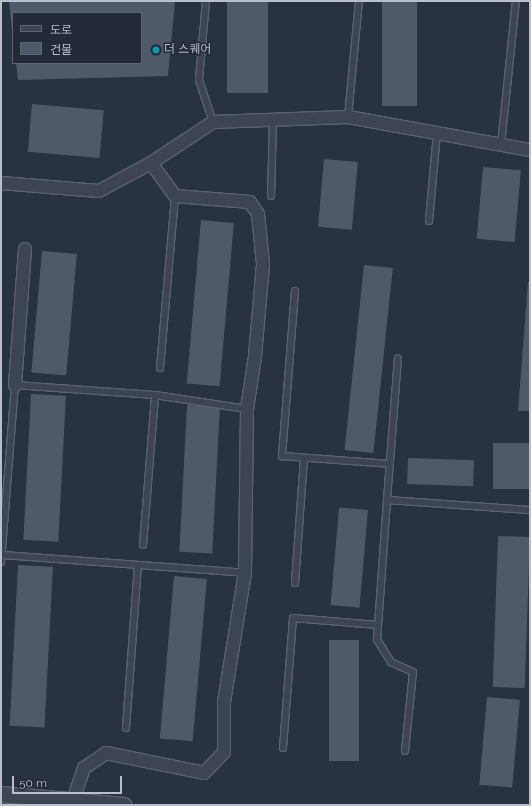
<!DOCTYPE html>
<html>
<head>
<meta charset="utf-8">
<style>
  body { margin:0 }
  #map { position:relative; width:531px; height:806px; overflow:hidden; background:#283341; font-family:Raleway,"Noto Sans KR",sans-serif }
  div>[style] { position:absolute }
  .building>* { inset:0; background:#4e5a69; transform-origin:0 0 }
  .roads { filter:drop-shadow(1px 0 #5a636e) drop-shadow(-1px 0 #5a636e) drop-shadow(0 1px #5a636e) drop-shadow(0 -1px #5a636e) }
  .service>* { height:6px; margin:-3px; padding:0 3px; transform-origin:3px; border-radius:3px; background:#3c4551 }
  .minor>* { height:12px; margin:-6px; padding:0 6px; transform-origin:6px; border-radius:6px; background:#3c4551 }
  .tertiary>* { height:15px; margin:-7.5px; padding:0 7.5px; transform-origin:7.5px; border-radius:7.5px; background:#3c4551 }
  .dots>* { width:11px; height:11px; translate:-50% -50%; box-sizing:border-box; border:2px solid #212a36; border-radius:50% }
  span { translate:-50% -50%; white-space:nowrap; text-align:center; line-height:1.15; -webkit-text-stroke:3px #212a36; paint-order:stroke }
  .poi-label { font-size:12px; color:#b9c0cb }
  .left { translate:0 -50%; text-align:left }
  .frame { position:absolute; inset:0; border:2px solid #b9c0cb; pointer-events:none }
  .legend { position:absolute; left:12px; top:12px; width:130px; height:52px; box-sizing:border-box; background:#212a36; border:1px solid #5e6672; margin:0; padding:5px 7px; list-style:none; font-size:12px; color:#b9c0cb }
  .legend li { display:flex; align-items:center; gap:8px; height:20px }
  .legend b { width:20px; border:1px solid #5e6672 }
  .scale { position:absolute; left:12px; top:776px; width:110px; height:18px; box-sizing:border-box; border:2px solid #b9c0cb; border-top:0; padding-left:5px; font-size:12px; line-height:14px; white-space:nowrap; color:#b9c0cb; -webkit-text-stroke:3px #212a36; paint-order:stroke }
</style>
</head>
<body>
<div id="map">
  <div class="building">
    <div style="clip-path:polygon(9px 1px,175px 1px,168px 76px,18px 80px,16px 63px,141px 63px,141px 13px,13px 13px,12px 30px)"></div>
    <div style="left:227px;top:1px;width:41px;height:92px"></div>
    <div style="left:382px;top:1px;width:35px;height:105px"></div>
    <div style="left:32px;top:104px;width:72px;height:48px;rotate:5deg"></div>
    <div style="left:324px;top:159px;width:34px;height:68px;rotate:5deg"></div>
    <div style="left:483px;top:167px;width:38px;height:72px;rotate:5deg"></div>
    <div style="left:201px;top:220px;width:33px;height:164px;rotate:5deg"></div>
    <div style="left:42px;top:251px;width:35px;height:122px;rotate:5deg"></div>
    <div style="left:364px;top:265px;width:29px;height:186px;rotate:6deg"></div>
    <div style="clip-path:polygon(528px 282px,530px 282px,530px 411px,518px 411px)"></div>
    <div style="left:31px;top:394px;width:35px;height:146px;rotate:3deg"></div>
    <div style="left:187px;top:405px;width:33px;height:147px;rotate:3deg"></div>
    <div style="left:493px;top:443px;width:37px;height:46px"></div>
    <div style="left:408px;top:458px;width:66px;height:26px;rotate:2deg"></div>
    <div style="left:368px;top:510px;width:98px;height:29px;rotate:95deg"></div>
    <div style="left:498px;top:536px;width:32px;height:151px;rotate:2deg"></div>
    <div style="left:18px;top:565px;width:35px;height:161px;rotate:3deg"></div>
    <div style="left:174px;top:576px;width:33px;height:163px;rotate:5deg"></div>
    <div style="left:329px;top:640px;width:30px;height:121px"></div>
    <div style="left:487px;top:697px;width:33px;height:88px;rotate:5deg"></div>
  </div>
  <div class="roads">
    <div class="service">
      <div style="left:206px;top:1px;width:79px;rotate:95.1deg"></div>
      <div style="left:199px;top:80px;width:44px;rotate:71.6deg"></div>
      <div style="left:348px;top:117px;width:117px;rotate:-84.6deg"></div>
      <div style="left:501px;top:145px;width:145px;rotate:-84.1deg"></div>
      <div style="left:271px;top:196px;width:76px;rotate:-88.5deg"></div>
      <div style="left:429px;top:221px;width:88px;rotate:-84.8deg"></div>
      <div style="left:295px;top:291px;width:166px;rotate:94.5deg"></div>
      <div style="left:282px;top:456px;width:108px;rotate:4.2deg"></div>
      <div style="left:160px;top:368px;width:173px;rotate:-85deg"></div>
      <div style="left:387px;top:500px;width:142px;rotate:-85.6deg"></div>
      <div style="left:143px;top:545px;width:150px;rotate:-85.4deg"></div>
      <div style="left:2px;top:555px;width:244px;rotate:4.2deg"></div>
      <div style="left:1px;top:562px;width:178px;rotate:-85.5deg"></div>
      <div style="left:15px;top:385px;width:140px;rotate:4.1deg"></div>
      <div style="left:155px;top:395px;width:93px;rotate:8.7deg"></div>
      <div style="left:295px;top:583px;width:125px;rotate:-85.9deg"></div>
      <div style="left:126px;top:728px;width:163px;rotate:-85.8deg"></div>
      <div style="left:283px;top:748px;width:130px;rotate:-85.6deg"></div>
      <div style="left:293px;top:618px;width:85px;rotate:4.7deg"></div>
      <div style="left:405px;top:751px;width:79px;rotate:-84.2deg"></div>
      <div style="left:413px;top:672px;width:24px;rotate:-156deg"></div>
      <div style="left:391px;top:662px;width:26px;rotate:-122deg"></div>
      <div style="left:377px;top:640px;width:140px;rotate:-85.9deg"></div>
      <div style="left:387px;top:500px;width:143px;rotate:4deg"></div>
    </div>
    <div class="minor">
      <div style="left:1px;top:183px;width:98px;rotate:4.7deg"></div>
      <div style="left:99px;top:191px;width:59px;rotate:-28.3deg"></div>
      <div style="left:151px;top:163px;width:74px;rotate:-33.5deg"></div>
      <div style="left:213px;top:122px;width:135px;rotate:-2.1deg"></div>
      <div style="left:348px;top:117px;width:185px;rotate:10.3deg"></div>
      <div style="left:15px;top:385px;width:136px;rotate:-85.8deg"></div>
      <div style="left:73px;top:800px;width:34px;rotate:-71deg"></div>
      <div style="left:84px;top:768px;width:27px;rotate:-34deg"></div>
      <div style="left:106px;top:753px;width:100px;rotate:11.5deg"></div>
      <div style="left:204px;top:773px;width:29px;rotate:-46deg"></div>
      <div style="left:224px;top:752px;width:50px;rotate:-90deg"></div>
      <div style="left:224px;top:702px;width:131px;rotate:-80.8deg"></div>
      <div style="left:245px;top:573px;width:164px;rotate:-89.3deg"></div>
      <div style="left:247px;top:409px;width:54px;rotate:-81.4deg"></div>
      <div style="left:255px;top:356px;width:92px;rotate:-85deg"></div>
      <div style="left:263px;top:264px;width:50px;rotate:-95.7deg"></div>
      <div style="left:258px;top:214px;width:14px;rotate:-124deg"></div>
      <div style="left:250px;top:202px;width:75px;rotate:-175.4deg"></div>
      <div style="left:175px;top:196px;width:41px;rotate:-126deg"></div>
    </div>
    <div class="tertiary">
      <div style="left:1px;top:794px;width:123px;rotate:5.1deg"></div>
    </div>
  </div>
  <div class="dots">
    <div style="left:156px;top:50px;background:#0f9aa8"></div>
  </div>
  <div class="poi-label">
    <span class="left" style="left:164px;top:50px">더 스퀘어</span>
  </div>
  <div class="frame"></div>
  <ul class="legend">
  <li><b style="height:5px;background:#3c4551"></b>도로</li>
  <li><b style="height:11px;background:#4e5a69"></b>건물</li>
  </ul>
  <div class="scale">50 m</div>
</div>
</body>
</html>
